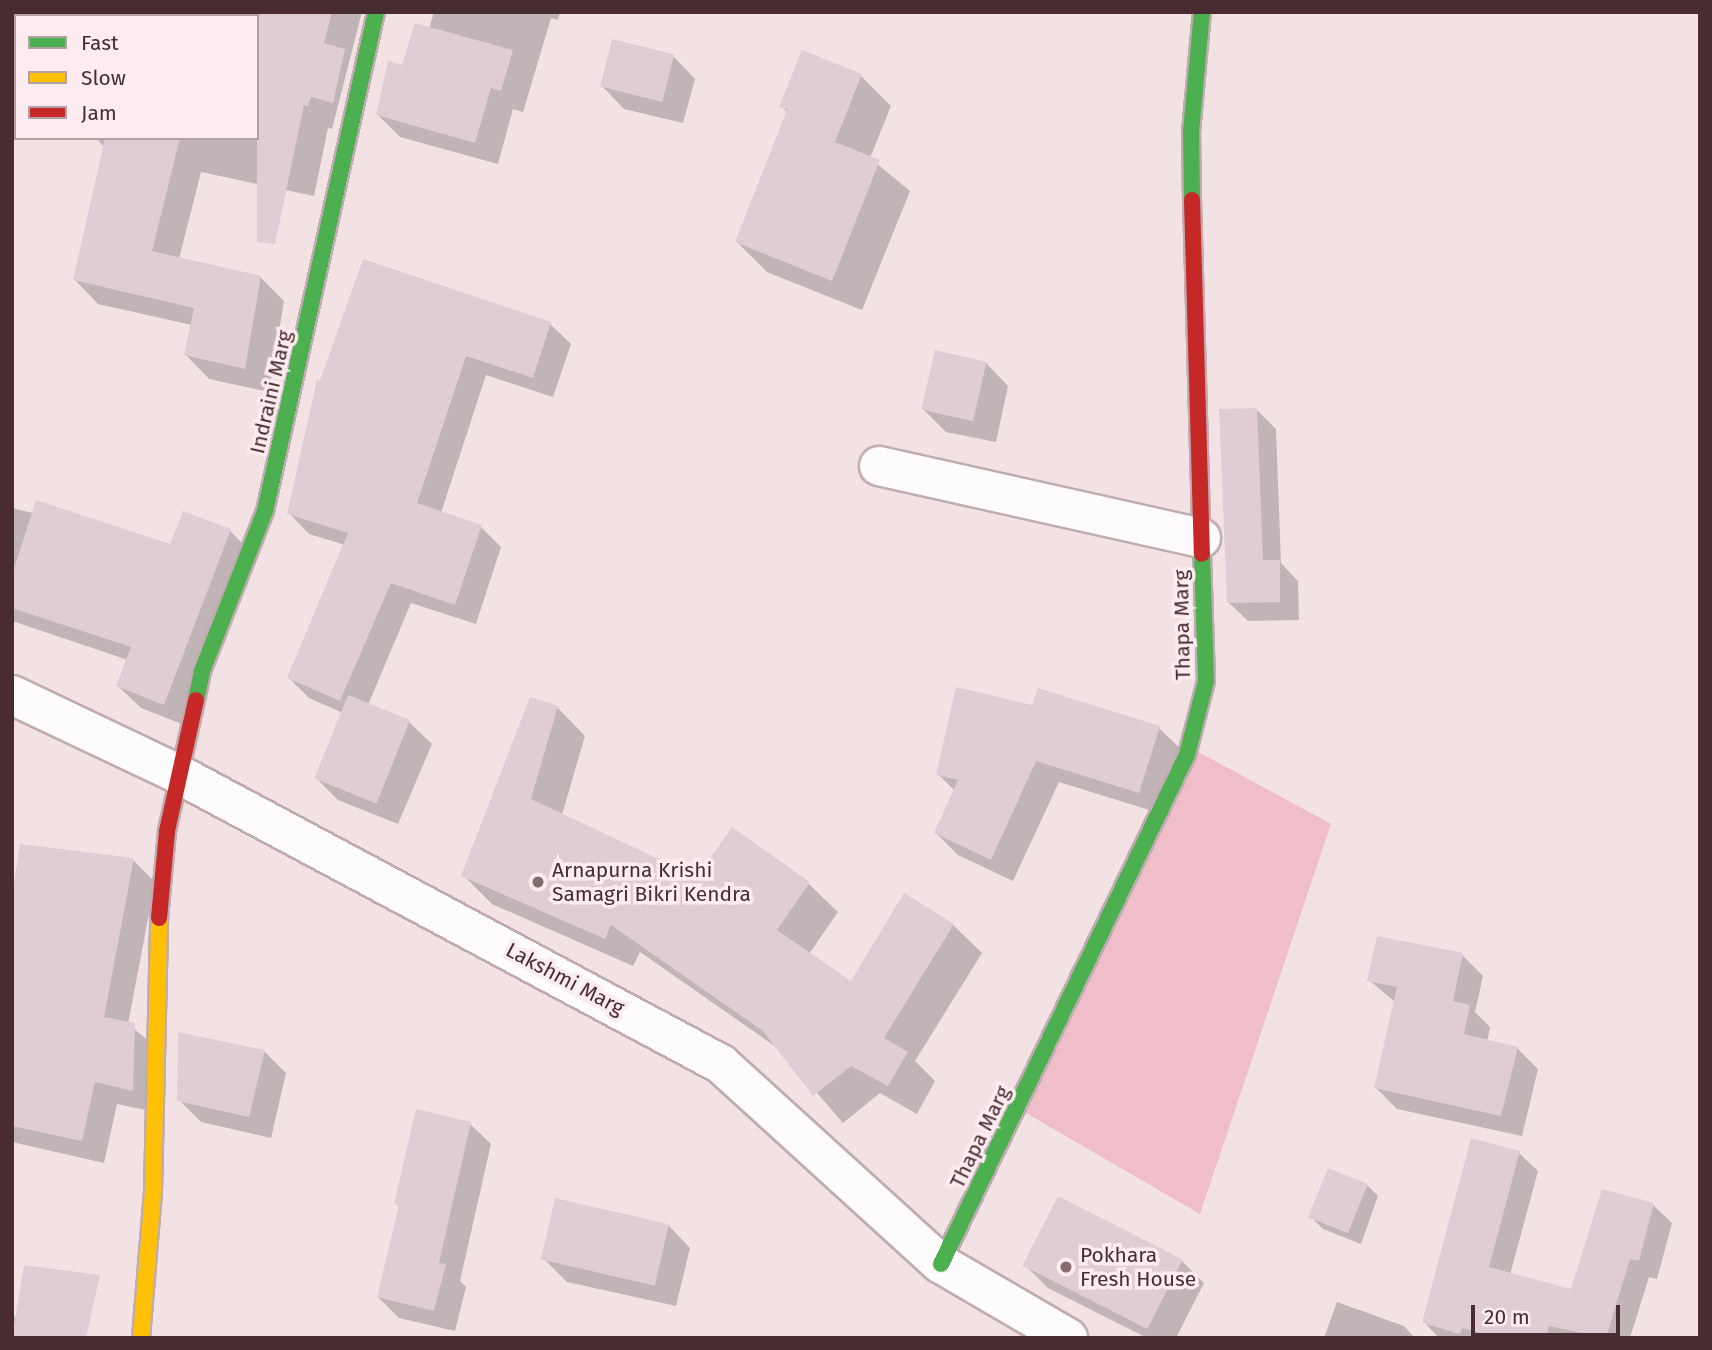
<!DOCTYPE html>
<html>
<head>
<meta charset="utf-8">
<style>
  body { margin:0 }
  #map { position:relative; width:1712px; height:1350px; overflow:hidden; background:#f2e2e4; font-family:"Fira Sans",sans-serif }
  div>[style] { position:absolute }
  .green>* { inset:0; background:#f0bec8 }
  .shadow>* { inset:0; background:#0003 }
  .building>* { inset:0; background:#e0ccd4; transform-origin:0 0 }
  .roads { filter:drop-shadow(2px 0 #c0acb0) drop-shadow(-2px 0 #c0acb0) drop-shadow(0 2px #c0acb0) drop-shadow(0 -2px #c0acb0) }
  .street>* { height:38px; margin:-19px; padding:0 19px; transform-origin:19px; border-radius:19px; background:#fdfbfb }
  .fast>* { height:16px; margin:-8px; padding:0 8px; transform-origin:8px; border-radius:8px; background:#4caf50 }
  .slow>* { height:16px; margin:-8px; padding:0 8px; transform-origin:8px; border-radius:8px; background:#ffc107 }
  .jam>* { height:16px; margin:-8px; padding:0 8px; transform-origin:8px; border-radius:8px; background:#c62828 }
  .dots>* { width:19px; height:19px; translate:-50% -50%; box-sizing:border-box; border:4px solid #fcecef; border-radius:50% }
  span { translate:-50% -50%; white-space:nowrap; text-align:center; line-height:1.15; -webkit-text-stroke:7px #fcecef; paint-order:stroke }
  .street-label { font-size:21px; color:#482c32 }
  .poi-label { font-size:21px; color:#482c32 }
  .left { translate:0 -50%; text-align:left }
  .frame { position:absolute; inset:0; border:14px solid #482c32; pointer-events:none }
  .legend { position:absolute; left:14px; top:14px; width:245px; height:126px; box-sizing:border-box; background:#fcecef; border:2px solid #b49fa3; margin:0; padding:9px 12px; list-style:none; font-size:21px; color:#482c32 }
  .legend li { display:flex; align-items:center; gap:14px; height:35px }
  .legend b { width:35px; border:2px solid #b49fa3 }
  .scale { position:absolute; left:1471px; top:1305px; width:149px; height:32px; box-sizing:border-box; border:4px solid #482c32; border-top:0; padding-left:9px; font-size:21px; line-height:24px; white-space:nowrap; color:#482c32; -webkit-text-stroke:5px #fcecef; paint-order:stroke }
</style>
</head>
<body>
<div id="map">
  <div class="green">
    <div style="clip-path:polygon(1195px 750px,1331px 824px,1200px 1214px,1019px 1109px)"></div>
  </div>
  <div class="shadow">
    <div style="clip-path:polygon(12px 12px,99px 12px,16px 16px,16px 20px)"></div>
    <div style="clip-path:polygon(140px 12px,362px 12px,332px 129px,328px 128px,314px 196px,201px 172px,179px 259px,260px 277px,284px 301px,269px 392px,209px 379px,186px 355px,192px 325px,98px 304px,75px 280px,104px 147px,96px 138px,257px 138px,257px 16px,140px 16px)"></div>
    <div style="clip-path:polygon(434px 12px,560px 12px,558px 20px,551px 18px,523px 112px,513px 109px,498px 164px,400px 137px,377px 114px,429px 29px)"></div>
    <div style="clip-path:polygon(673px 56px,695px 79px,683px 123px,624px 109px,602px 86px)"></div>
    <div style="clip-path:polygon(861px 76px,891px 106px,870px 158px,910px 191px,862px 310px,767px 272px,737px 242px,788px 113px,781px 106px)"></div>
    <div style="clip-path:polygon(550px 324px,571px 344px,553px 397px,486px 375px,441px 513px,481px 527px,501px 547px,476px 624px,411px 603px,368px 705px,409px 722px,432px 744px,398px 824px,338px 800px,316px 778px,343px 713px,309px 698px,289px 678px,345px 545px,309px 534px,289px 513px,318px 382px)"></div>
    <div style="clip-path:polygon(986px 363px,1008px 386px,996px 442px,946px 432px,924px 410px)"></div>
    <div style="clip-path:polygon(1257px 410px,1276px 429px,1281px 563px,1298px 581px,1299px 620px,1248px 621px,1228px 602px)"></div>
    <div style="clip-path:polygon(12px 508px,172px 546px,230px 531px,252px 553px,187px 726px,141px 708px,118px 686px,128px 660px,12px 621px)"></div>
    <div style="clip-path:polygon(557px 707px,585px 736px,562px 815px,698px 879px,732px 830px,809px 884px,838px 912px,809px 954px,851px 983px,953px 925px,982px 953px,915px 1061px,935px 1081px,917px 1114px,880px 1093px,843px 1123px,779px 1049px,640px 952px,633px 966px,492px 904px,463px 875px)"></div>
    <div style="clip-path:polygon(1034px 707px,1159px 728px,1182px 750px,1162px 814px,1059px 782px,1013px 881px,958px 855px,936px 833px,955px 791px,938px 774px)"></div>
    <div style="clip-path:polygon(133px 860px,155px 882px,128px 1024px,156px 1047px,155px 1112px,117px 1104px,104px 1163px,12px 1142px,12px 1001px)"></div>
    <div style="clip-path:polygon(1462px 955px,1483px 976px,1475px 1012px,1490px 1027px,1487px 1042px,1517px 1048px,1538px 1069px,1522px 1136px,1397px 1109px,1376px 1088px,1395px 1002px,1369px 980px)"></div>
    <div style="clip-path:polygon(264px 1051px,286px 1073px,271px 1138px,201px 1122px,179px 1100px)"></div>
    <div style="clip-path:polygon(470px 1124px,491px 1144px,460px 1281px,466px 1287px,455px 1331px,399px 1318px,378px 1297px,401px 1208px,396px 1204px)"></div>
    <div style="clip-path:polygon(1519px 1153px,1538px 1171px,1510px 1275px,1573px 1291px,1653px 1205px,1672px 1223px,1657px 1279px,1649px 1277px,1630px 1338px,1439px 1338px,1424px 1322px)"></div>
    <div style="clip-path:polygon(1367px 1185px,1378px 1196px,1361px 1244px,1323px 1229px,1312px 1218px)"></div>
    <div style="clip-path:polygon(668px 1225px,690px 1248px,676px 1306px,567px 1282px,544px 1259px)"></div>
    <div style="clip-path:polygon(1181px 1260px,1204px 1283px,1176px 1338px,1147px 1338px,1048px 1288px,1025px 1265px)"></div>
    <div style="clip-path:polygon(1337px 1302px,1404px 1326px,1415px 1338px,1324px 1338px)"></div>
    <div style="clip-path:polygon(12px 1314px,36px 1338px,12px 1338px)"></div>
  </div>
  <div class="building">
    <div style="clip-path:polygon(257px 12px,332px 12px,324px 43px,345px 49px,333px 103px,311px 97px,308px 106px,304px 105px,275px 244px,257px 242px)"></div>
    <div style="clip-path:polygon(415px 23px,513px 50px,501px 91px,491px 88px,475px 143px,376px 115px,388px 61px,402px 65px)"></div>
    <div style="left:612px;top:39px;width:64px;height:49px;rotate:14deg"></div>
    <div style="clip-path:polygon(802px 50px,862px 74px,835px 142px,880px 160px,832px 281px,735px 242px,787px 110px,779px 107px)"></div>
    <div style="clip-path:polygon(105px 138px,180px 138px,152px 251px,261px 276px,245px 369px,184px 355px,194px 308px,73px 280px)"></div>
    <div style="clip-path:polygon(363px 259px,551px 322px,533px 378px,466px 356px,417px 503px,482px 525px,455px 605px,391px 583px,340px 701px,287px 678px,348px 533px,287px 514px,317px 380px,320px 381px)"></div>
    <div style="left:935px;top:350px;width:53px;height:61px;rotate:13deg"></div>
    <div style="clip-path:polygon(1257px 408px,1263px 560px,1280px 560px,1280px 602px,1227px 603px,1219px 409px)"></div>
    <div style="clip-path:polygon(36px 500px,170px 544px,183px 511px,231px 529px,164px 705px,116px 686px,131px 647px,12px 608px,12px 575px)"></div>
    <div style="clip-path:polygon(956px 687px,1032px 705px,1038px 688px,1160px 726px,1139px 793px,1036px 761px,991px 860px,934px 833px,958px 780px,936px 775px)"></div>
    <div style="left:348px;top:695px;width:67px;height:90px;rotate:22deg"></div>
    <div style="clip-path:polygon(530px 697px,558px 706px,531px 799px,697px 877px,732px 827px,810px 882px,777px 930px,851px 981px,904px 893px,954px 924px,884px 1038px,908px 1052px,888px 1086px,851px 1066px,813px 1096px,763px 1031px,611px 925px,605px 939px,461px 876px)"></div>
    <div style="clip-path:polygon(20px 844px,134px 858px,104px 1017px,135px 1023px,133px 1091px,95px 1082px,82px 1141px,12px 1126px,12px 897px)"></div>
    <div style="clip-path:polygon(1377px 936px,1463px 953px,1453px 1001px,1470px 1005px,1464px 1034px,1518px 1047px,1501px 1116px,1374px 1088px,1397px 987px,1367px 981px)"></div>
    <div style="clip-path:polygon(178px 1032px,265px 1050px,249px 1117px,177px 1101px)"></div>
    <div style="clip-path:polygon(416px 1109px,471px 1122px,439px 1263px,446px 1264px,434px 1311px,377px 1297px,399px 1205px,394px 1204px)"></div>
    <div style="clip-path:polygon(1471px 1138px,1520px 1151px,1489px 1267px,1571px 1289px,1602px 1189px,1654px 1203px,1639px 1261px,1630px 1259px,1606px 1338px,1549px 1326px,1546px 1338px,1500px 1338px,1462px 1328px,1460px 1334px,1422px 1323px)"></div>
    <div style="left:1328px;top:1168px;width:43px;height:53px;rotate:22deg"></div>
    <div style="left:1058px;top:1196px;width:140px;height:78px;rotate:27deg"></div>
    <div style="left:555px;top:1198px;width:117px;height:63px;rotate:13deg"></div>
    <div style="clip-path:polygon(24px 1265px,100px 1275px,86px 1338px,12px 1338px)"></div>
  </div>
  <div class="roads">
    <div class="street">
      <div style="left:879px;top:466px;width:330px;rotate:12.6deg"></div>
      <div style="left:12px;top:695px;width:184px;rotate:25.4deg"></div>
      <div style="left:178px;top:774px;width:616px;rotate:28.11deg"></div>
      <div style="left:721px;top:1064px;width:297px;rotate:42.3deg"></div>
      <div style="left:941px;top:1264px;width:147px;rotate:30.2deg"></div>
    </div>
    <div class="fast">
      <div style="left:1192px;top:200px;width:68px;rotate:-90.8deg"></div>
      <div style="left:1191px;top:132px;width:121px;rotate:-84.8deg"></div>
      <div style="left:196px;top:700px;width:30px;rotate:-78deg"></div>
      <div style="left:202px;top:671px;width:172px;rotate:-68.5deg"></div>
      <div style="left:265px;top:511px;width:511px;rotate:-77.46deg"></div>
      <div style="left:941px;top:1264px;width:565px;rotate:-64.21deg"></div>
      <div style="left:1187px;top:755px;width:76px;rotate:-75.6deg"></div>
      <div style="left:1206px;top:681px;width:127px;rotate:-91.8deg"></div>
    </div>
    <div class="slow">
      <div style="left:141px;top:1338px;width:147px;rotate:-85.3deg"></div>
      <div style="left:153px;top:1191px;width:273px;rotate:-88.7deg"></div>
    </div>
    <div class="jam">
      <div style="left:1192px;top:200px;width:354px;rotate:88.4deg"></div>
      <div style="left:159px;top:918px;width:87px;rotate:-84.7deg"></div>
      <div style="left:167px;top:831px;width:134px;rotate:-77.5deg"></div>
    </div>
  </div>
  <div class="dots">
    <div style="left:538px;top:882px;background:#846c70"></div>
    <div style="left:1066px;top:1267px;background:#846c70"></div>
  </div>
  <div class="street-label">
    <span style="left:271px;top:392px;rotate:-77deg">Indraini Marg</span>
    <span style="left:1182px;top:625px;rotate:-91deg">Thapa Marg</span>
    <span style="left:565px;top:979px;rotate:28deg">Lakshmi Marg</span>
    <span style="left:980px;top:1137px;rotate:-64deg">Thapa Marg</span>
  </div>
  <div class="poi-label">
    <span class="left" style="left:552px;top:882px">Arnapurna Krishi<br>Samagri Bikri Kendra</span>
    <span class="left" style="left:1080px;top:1267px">Pokhara<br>Fresh House</span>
  </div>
  <div class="frame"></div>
  <ul class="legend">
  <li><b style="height:9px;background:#4caf50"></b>Fast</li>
  <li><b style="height:9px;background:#ffc107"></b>Slow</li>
  <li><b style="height:9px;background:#c62828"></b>Jam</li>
  </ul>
  <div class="scale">20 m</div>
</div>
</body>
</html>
